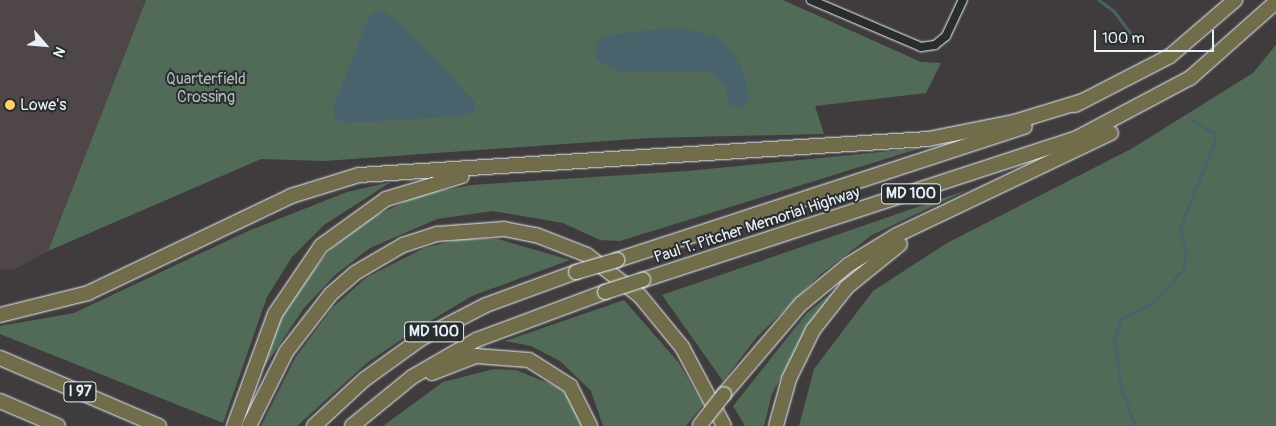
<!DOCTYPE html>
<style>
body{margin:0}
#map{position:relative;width:1276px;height:426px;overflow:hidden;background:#403c3d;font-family:Pangolin,sans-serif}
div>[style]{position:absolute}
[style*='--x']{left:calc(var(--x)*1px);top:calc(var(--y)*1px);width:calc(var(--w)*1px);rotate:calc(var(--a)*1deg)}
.built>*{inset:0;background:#4f4647}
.green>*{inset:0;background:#526b58}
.water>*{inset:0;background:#49636d}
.stream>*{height:2.5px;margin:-1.25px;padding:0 1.25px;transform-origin:1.25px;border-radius:1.25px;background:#49636d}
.roads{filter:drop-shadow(0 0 1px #e8f1f8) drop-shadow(0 0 1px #e8f1f8)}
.street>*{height:8px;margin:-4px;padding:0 4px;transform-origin:4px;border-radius:4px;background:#2a2d2e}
.highway>*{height:14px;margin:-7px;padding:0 7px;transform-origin:7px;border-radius:7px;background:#716d4b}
.bridges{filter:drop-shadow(0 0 1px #e8f1f8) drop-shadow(0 0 1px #e8f1f8)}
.highway-bridge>*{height:14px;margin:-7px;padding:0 7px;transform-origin:7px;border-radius:7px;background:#716d4b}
.dots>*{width:14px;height:14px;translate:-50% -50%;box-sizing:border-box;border:2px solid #2a2d2e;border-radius:50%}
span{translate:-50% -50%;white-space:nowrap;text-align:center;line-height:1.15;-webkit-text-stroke:4px #2a2d2e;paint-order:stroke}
.shield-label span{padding:1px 4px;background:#2a2d2e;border:1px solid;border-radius:4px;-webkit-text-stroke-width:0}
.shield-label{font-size:15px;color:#e8f1f8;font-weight:700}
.park-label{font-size:16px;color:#acbbb8}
.poi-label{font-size:16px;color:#e8f1f8}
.left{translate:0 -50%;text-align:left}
.street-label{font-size:16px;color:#e8f1f8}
.north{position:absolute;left:20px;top:20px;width:50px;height:50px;-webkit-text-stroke:4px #2a2d2e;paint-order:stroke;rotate:117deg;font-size:14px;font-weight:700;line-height:20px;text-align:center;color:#e8f1f8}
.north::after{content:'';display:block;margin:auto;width:18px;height:22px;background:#e8f1f8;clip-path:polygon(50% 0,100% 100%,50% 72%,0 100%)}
.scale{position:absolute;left:1094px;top:30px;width:120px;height:22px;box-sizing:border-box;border:2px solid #e8f1f8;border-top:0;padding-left:6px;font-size:15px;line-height:18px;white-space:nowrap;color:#e8f1f8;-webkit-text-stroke:4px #2a2d2e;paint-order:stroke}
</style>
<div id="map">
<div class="built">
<div style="clip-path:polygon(0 0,146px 0,48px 251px,14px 270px,0 269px)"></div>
</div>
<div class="green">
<div style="clip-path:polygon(146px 0,783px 0,921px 62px,941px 63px,926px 93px,815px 106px,824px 134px,649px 138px,324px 161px,261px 159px,48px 251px)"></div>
<div style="clip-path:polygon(1276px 45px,1276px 426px,799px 426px,814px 369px,873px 291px,947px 243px,1131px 149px,1253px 73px)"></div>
<div style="clip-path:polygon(921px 148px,620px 241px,600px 240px,563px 223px,493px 211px,437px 219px,370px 248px,335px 275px,304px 308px,257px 378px,275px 329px,298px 289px,331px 249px,369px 219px,419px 195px,471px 185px,687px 171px)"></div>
<div style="clip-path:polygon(391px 182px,324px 225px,292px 257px,267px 297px,223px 423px,0 334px,0 326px,74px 313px,248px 231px,347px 192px)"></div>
<div style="clip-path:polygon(967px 190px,872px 235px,821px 274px,757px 337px,723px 381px,662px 295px)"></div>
<div style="clip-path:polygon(461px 239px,498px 239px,570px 260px,472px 296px,420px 327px,368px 362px,297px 426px,261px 426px,295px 358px,332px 308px,367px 277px,424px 248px)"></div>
<div style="clip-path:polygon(836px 289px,812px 320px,772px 394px,764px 426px,745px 426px,733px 406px,806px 314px)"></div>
<div style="clip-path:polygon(624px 300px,679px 363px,703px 405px,686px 426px,603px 426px,591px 391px,560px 361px,531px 346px,505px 341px)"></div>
<div style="clip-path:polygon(494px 369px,516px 370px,558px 387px,570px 398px,583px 426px,383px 426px,443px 382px)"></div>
</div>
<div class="water">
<div style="clip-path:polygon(379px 9px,399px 21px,475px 102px,475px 111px,463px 116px,347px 123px,335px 119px,332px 111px,369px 16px)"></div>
<div style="clip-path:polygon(674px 27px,716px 36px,732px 50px,743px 70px,750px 96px,743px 109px,730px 106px,725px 85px,711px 71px,620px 72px,597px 60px,596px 43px,603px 36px)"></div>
</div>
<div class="stream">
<div style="--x:1099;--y:0;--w:19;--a:36"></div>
<div style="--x:1114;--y:11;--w:40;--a:53"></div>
<div style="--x:1135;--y:426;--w:40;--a:-110.2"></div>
<div style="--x:1121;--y:388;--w:49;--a:-98.3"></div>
<div style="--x:1114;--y:340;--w:22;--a:-72"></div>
<div style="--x:1121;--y:319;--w:34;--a:-26"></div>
<div style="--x:1152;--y:304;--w:47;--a:-48.5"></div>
<div style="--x:1183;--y:269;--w:18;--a:-81"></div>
<div style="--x:1186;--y:251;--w:25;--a:-104"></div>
<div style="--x:1180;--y:227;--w:90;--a:-67.7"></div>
<div style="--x:1214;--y:144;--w:10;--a:-90"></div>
<div style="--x:1214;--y:134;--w:29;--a:-149"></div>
</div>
<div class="roads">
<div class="street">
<div style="--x:811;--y:0;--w:120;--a:23.1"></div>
<div style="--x:921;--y:47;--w:14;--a:-8"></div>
<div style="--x:935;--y:45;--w:14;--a:-39"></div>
<div style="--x:946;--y:36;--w:40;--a:-65"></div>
</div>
<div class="highway">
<div style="--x:1075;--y:105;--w:107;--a:-27.3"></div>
<div style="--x:1170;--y:56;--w:86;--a:-40.7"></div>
<div style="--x:617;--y:260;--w:429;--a:-18.1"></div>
<div style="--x:643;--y:280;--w:457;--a:-18.1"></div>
<div style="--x:1077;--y:138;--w:128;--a:-28"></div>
<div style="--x:1190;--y:78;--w:115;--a:-41.5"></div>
<div style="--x:0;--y:315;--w:91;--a:-14"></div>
<div style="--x:88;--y:293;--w:225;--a:-25.5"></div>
<div style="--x:291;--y:196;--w:71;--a:-17.2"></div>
<div style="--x:359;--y:175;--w:570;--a:-3.62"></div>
<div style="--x:928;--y:139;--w:88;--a:-11.2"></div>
<div style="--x:1014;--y:122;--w:72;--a:-16.9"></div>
<div style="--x:0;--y:358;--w:173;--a:23.2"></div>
<div style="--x:432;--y:373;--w:47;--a:-21.1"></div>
<div style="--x:476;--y:356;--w:53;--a:4.3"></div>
<div style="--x:529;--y:360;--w:49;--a:32.4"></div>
<div style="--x:570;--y:386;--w:45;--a:63.4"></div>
<div style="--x:724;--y:394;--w:118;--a:-49.5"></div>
<div style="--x:801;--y:304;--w:61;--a:-39.7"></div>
<div style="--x:848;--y:265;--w:57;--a:-31.5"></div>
<div style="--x:897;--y:235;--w:237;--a:-25.5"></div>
<div style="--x:0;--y:401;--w:63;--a:23.3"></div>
<div style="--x:234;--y:426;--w:119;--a:-69.9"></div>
<div style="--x:275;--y:314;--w:82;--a:-55.9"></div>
<div style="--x:321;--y:246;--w:80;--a:-35.9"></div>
<div style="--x:386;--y:199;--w:79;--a:-16.8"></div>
<div style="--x:249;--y:426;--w:83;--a:-63.4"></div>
<div style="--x:286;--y:352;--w:73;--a:-52.2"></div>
<div style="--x:331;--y:294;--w:32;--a:-41"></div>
<div style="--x:355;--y:273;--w:56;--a:-30.3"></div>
<div style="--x:403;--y:245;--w:36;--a:-18"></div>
<div style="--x:437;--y:234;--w:67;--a:-4.3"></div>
<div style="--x:504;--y:229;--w:33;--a:11"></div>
<div style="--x:536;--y:235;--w:55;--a:21.4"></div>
<div style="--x:587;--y:255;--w:67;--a:37.7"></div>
<div style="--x:640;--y:296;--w:66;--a:50.5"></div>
<div style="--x:682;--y:347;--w:89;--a:62"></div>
<div style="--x:314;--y:426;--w:69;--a:-42.7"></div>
<div style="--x:365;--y:379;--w:70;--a:-35.7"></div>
<div style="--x:422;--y:338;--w:72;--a:-27.3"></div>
<div style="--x:486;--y:305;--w:96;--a:-20.1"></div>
<div style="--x:352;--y:426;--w:77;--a:-39.2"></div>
<div style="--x:412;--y:377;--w:74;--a:-30"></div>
<div style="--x:476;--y:340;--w:138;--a:-20.4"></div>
<div style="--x:776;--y:426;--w:49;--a:-74.5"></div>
<div style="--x:789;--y:379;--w:55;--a:-63.9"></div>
<div style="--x:813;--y:330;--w:55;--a:-51.7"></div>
<div style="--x:847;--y:287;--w:68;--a:-39.1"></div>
</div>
</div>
<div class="bridges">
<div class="highway-bridge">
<div style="--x:576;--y:272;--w:43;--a:-16.3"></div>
<div style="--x:605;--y:292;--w:40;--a:-18"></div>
<div style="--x:700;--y:425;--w:39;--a:-52"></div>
</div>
</div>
<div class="dots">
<div style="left:10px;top:105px;background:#ffd166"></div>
</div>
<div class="shield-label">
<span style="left:911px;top:194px">MD 100</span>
<span style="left:434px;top:332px">MD 100</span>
<span style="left:80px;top:392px">I 97</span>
</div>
<div class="park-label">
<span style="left:206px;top:88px">Quarterfield<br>Crossing</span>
</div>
<div class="poi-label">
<span class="left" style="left:20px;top:105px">Lowe's</span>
</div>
<div class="street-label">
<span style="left:757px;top:225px;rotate:-18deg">Paul T. Pitcher Memorial Highway</span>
</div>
<div class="north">N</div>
<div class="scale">100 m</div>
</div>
